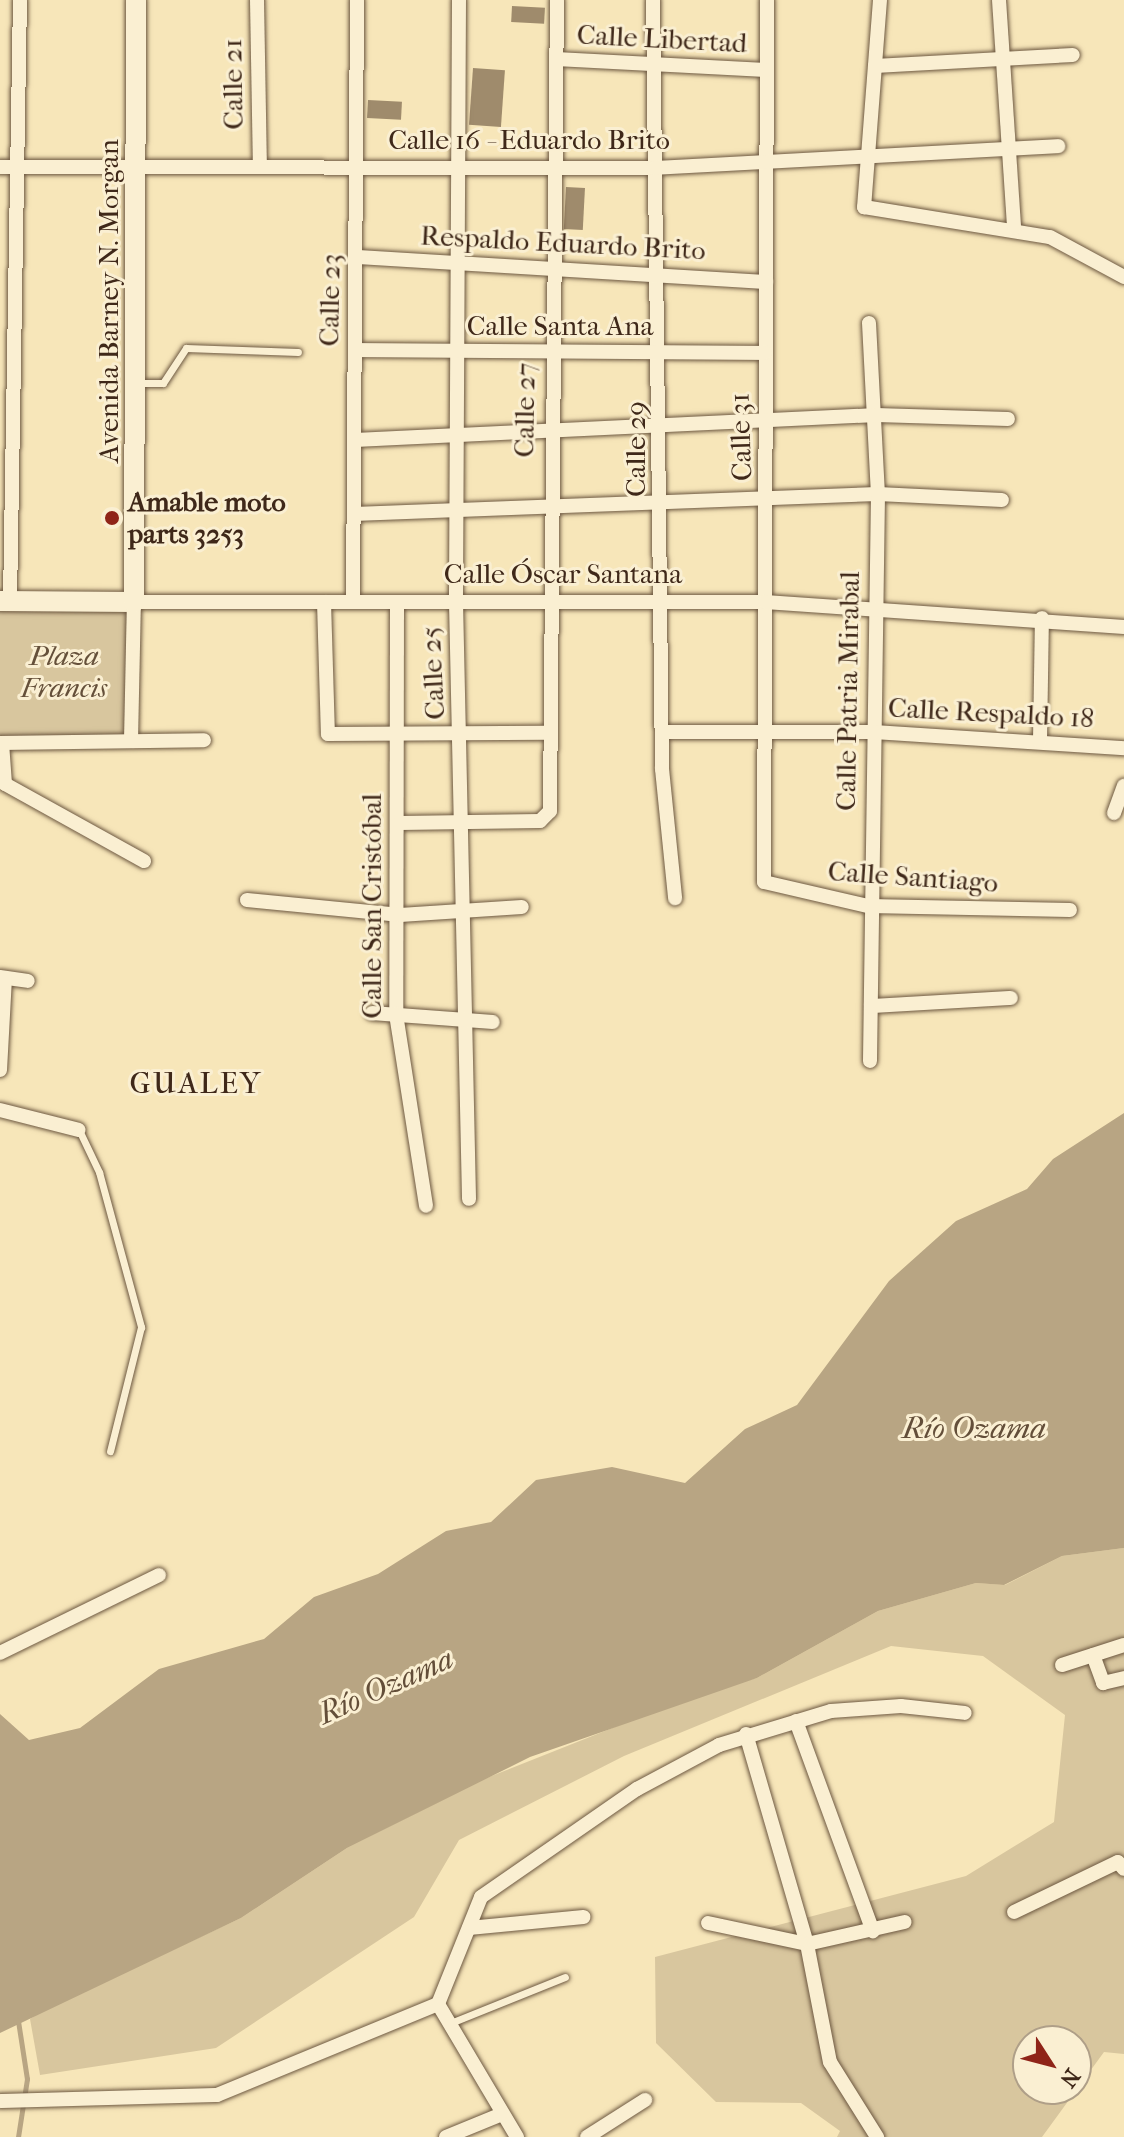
<!DOCTYPE html>
<meta charset="utf-8">
<style>
body{margin:0}
#map{position:relative;width:1124px;height:2137px;overflow:hidden;background:#f7e6b9;font-family:"IM FELL French Canon",serif}
div>[style]{position:absolute}
[style*='--x']{left:calc(var(--x)*1px);top:calc(var(--y)*1px);width:calc(var(--w)*1px);rotate:calc(var(--a)*1deg)}
.green>*{inset:0;background:#d8c69e;transform-origin:0 0}
.water>*{inset:0;background:#b8a583}
.stream>*{height:5px;margin:-2.5px;padding:0 2.5px;transform-origin:2.5px;border-radius:2.5px;background:#b8a583}
.building>*{inset:0;background:#9f8b6c;transform-origin:0 0}
.roads{filter:drop-shadow(0 0 2px #6d5841) drop-shadow(0 0 2px #6d5841)}
.lane>*{height:7px;margin:-3.5px;padding:0 3.5px;transform-origin:3.5px;border-radius:3.5px;background:#faefd2}
.street>*{height:14px;margin:-7px;padding:0 7px;transform-origin:7px;border-radius:7px;background:#faefd2}
.secondary>*{height:20px;margin:-10px;padding:0 10px;transform-origin:10px;border-radius:10px;background:#faefd2}
.dots>*{width:22px;height:22px;translate:-50% -50%;box-sizing:border-box;border:4px solid #faefd2;border-radius:50%}
span{translate:-50% -50%;white-space:nowrap;text-align:center;line-height:1.15;-webkit-text-stroke:6px #faefd2;paint-order:stroke}
.street-label{font-size:28px;color:#3f2819}
.poi-label{font-size:28px;color:#3f2819;font-weight:700}
.left{translate:0 -50%;text-align:left}
.park-label{font-size:28px;color:#65503a;font-style:italic}
.neighbourhood-label{font-size:30px;color:#3f2819;letter-spacing:2px}
.water-label{font-size:30px;color:#634e39;font-style:italic}
.north{position:absolute;left:1012px;top:2025px;width:80px;height:80px;box-sizing:border-box;background:#faefd2;border:2px solid #af9f88;border-radius:50%;rotate:126deg;font-size:22px;font-weight:700;line-height:32px;text-align:center;color:#3f2819}
.north::after{content:'';display:block;margin:auto;width:28px;height:36px;background:#8f2418;clip-path:polygon(50% 0,100% 100%,50% 72%,0 100%)}
</style>
<div id="map">
<div class="green">
<div style="left:0;top:607px;width:129px;height:131px"></div>
<div style="clip-path:polygon(evenodd,1124px 1548px,1124px 2054px,1104px 2052px,1042px 2137px,837px 2137px,840px 2131px,801px 2103px,716px 2102px,656px 2043px,655px 1957px,966px 1876px,1054px 1822px,1065px 1715px,983px 1656px,891px 1646px,624px 1756px,459px 1840px,414px 1917px,216px 2048px,40px 2075px,30px 2019px,44px 2010px,241px 1918px,347px 1848px,484px 1779px,703px 1692px,757px 1678px,878px 1611px,976px 1583px,1005px 1585px,1062px 1556px,1124px 1548px,1028px 2041px,1076px 2041px,1076px 2089px,1028px 2089px,1028px 2041px)"></div>
</div>
<div class="water">
<div style="clip-path:polygon(1124px 1113px,1124px 1548px,1062px 1556px,1004px 1585px,976px 1583px,878px 1611px,757px 1678px,530px 1757px,347px 1848px,241px 1918px,0 2033px,0 1714px,29px 1740px,80px 1728px,159px 1669px,264px 1639px,314px 1597px,378px 1574px,446px 1531px,491px 1522px,536px 1480px,612px 1467px,685px 1483px,745px 1429px,797px 1405px,889px 1281px,956px 1221px,1027px 1189px,1053px 1159px)"></div>
</div>
<div class="stream">
<div style="--x:18;--y:2137;--w:59;--a:-81.2"></div>
<div style="--x:27;--y:2079;--w:59;--a:-98.8"></div>
</div>
<div class="building">
<div style="left:512px;top:6px;width:33px;height:16px;rotate:3deg"></div>
<div style="left:473px;top:68px;width:32px;height:57px;rotate:4deg"></div>
<div style="left:368px;top:100px;width:34px;height:18px;rotate:3deg"></div>
<div style="left:566px;top:187px;width:19px;height:42px;rotate:3deg"></div>
</div>
<div class="roads">
<div class="lane">
<div style="--x:138;--y:383;--w:25;--a:0"></div>
<div style="--x:163;--y:383;--w:42;--a:-56.7"></div>
<div style="--x:186;--y:348;--w:112;--a:2"></div>
<div style="--x:79;--y:1130;--w:47;--a:64.5"></div>
<div style="--x:99;--y:1172;--w:161;--a:74.8"></div>
<div style="--x:141;--y:1327;--w:128;--a:104"></div>
<div style="--x:448;--y:2024;--w:126;--a:-21.9"></div>
</div>
<div class="street">
<div style="--x:257;--y:0;--w:166;--a:89"></div>
<div style="--x:459;--y:0;--w:602;--a:90.29"></div>
<div style="--x:456;--y:602;--w:597;--a:88.75"></div>
<div style="--x:653;--y:0;--w:769;--a:89.33"></div>
<div style="--x:662;--y:769;--w:130;--a:84.2"></div>
<div style="--x:767;--y:0;--w:882;--a:90.19"></div>
<div style="--x:764;--y:882;--w:107;--a:13"></div>
<div style="--x:868;--y:906;--w:202;--a:1.1"></div>
<div style="--x:880;--y:0;--w:208;--a:94.4"></div>
<div style="--x:864;--y:207;--w:188;--a:9.2"></div>
<div style="--x:1050;--y:237;--w:84;--a:28.4"></div>
<div style="--x:999;--y:0;--w:228;--a:86.2"></div>
<div style="--x:556;--y:59;--w:210;--a:3"></div>
<div style="--x:875;--y:66;--w:198;--a:-3.2"></div>
<div style="--x:0;--y:167;--w:654;--a:0.09"></div>
<div style="--x:654;--y:168;--w:405;--a:-3.1"></div>
<div style="--x:357;--y:257;--w:410;--a:3.5"></div>
<div style="--x:869;--y:323;--w:171;--a:87"></div>
<div style="--x:878;--y:494;--w:567;--a:90.81"></div>
<div style="--x:356;--y:350;--w:409;--a:0.4"></div>
<div style="--x:355;--y:440;--w:522;--a:-2.75"></div>
<div style="--x:876;--y:415;--w:132;--a:1.7"></div>
<div style="--x:354;--y:514;--w:524;--a:-2.19"></div>
<div style="--x:878;--y:494;--w:124;--a:2.8"></div>
<div style="--x:10;--y:601;--w:601;--a:-89.05"></div>
<div style="--x:353;--y:601;--w:601;--a:-89.62"></div>
<div style="--x:324;--y:602;--w:132;--a:88.3"></div>
<div style="--x:328;--y:734;--w:220;--a:-0.3"></div>
<div style="--x:397;--y:602;--w:412;--a:90.1"></div>
<div style="--x:396;--y:1014;--w:194;--a:81.1"></div>
<div style="--x:662;--y:732;--w:212;--a:0"></div>
<div style="--x:874;--y:732;--w:251;--a:3.7"></div>
<div style="--x:131;--y:741;--w:139;--a:-88.8"></div>
<div style="--x:134;--y:602;--w:631;--a:0"></div>
<div style="--x:765;--y:602;--w:360;--a:4"></div>
<div style="--x:1040;--y:741;--w:123;--a:-89.1"></div>
<div style="--x:0;--y:743;--w:204;--a:-0.8"></div>
<div style="--x:2;--y:743;--w:41;--a:85.8"></div>
<div style="--x:5;--y:784;--w:159;--a:29"></div>
<div style="--x:1114;--y:813;--w:29;--a:-70"></div>
<div style="--x:400;--y:823;--w:140;--a:-0.8"></div>
<div style="--x:540;--y:821;--w:14;--a:-45"></div>
<div style="--x:550;--y:811;--w:811;--a:-89.51"></div>
<div style="--x:247;--y:900;--w:154;--a:5.6"></div>
<div style="--x:400;--y:915;--w:122;--a:-3.8"></div>
<div style="--x:0;--y:977;--w:28;--a:8"></div>
<div style="--x:871;--y:1006;--w:140;--a:-3.3"></div>
<div style="--x:372;--y:1013;--w:121;--a:4.3"></div>
<div style="--x:0;--y:1070;--w:92;--a:-86.9"></div>
<div style="--x:0;--y:1110;--w:81;--a:14.2"></div>
<div style="--x:0;--y:1653;--w:177;--a:-26.1"></div>
<div style="--x:1093;--y:1655;--w:30;--a:70"></div>
<div style="--x:1103;--y:1683;--w:22;--a:-13"></div>
<div style="--x:1062;--y:1665;--w:65;--a:-17.9"></div>
<div style="--x:796;--y:1721;--w:224;--a:69.9"></div>
<div style="--x:746;--y:1734;--w:219;--a:73.8"></div>
<div style="--x:807;--y:1944;--w:100;--a:-12.7"></div>
<div style="--x:1014;--y:1912;--w:115;--a:-25.7"></div>
<div style="--x:1118;--y:1862;--w:9;--a:49"></div>
<div style="--x:708;--y:1923;--w:101;--a:12"></div>
<div style="--x:807;--y:1944;--w:120;--a:79"></div>
<div style="--x:830;--y:2062;--w:89;--a:57.9"></div>
<div style="--x:469;--y:1928;--w:115;--a:-5.5"></div>
<div style="--x:438;--y:2004;--w:115;--a:-68.1"></div>
<div style="--x:481;--y:1897;--w:190;--a:-34.7"></div>
<div style="--x:637;--y:1789;--w:93;--a:-28.2"></div>
<div style="--x:719;--y:1745;--w:117;--a:-16.9"></div>
<div style="--x:831;--y:1711;--w:70;--a:-4.1"></div>
<div style="--x:901;--y:1706;--w:64;--a:6.2"></div>
<div style="--x:0;--y:2101;--w:217;--a:-1.6"></div>
<div style="--x:217;--y:2095;--w:239;--a:-22.4"></div>
<div style="--x:438;--y:2004;--w:155;--a:59.3"></div>
<div style="--x:446;--y:2137;--w:58;--a:-22.2"></div>
<div style="--x:587;--y:2137;--w:69;--a:-32.5"></div>
</div>
<div class="secondary">
<div style="--x:0;--y:601;--w:134;--a:0.4"></div>
<div style="--x:134;--y:602;--w:602;--a:-89.81"></div>
</div>
</div>
<div class="dots">
<div style="left:112px;top:518px;background:#8f2418"></div>
</div>
<div class="street-label">
<span style="left:662px;top:39px;rotate:3deg">Calle Libertad</span>
<span style="left:233px;top:84px;rotate:-91deg">Calle 21</span>
<span style="left:529px;top:140px">Calle 16 - Eduardo Brito</span>
<span style="left:563px;top:243px;rotate:3deg">Respaldo Eduardo Brito</span>
<span style="left:330px;top:300px;rotate:-89deg">Calle 23</span>
<span style="left:109px;top:301px;rotate:-90deg">Avenida Barney N. Morgan</span>
<span style="left:560px;top:326px">Calle Santa Ana</span>
<span style="left:525px;top:410px;rotate:-89deg">Calle 27</span>
<span style="left:741px;top:437px;rotate:-92deg">Calle 31</span>
<span style="left:636px;top:449px;rotate:-90deg">Calle 29</span>
<span style="left:563px;top:574px">Calle Óscar Santana</span>
<span style="left:433px;top:673px;rotate:-93deg">Calle 25</span>
<span style="left:848px;top:691px;rotate:-89deg">Calle Patria Mirabal</span>
<span style="left:991px;top:713px;rotate:3deg">Calle Respaldo 18</span>
<span style="left:913px;top:877px;rotate:4deg">Calle Santiago</span>
<span style="left:372px;top:906px;rotate:-90deg">Calle San Cristóbal</span>
</div>
<div class="poi-label">
<span class="left" style="left:128px;top:518px">Amable moto<br>parts 3253</span>
</div>
<div class="park-label">
<span style="left:64px;top:672px">Plaza<br>Francis</span>
</div>
<div class="neighbourhood-label">
<span style="left:196px;top:1084px">GUALEY</span>
</div>
<div class="water-label">
<span style="left:974px;top:1429px">Río Ozama</span>
<span style="left:386px;top:1687px;rotate:-24deg">Río Ozama</span>
</div>
<div class="north">N</div>
</div>
